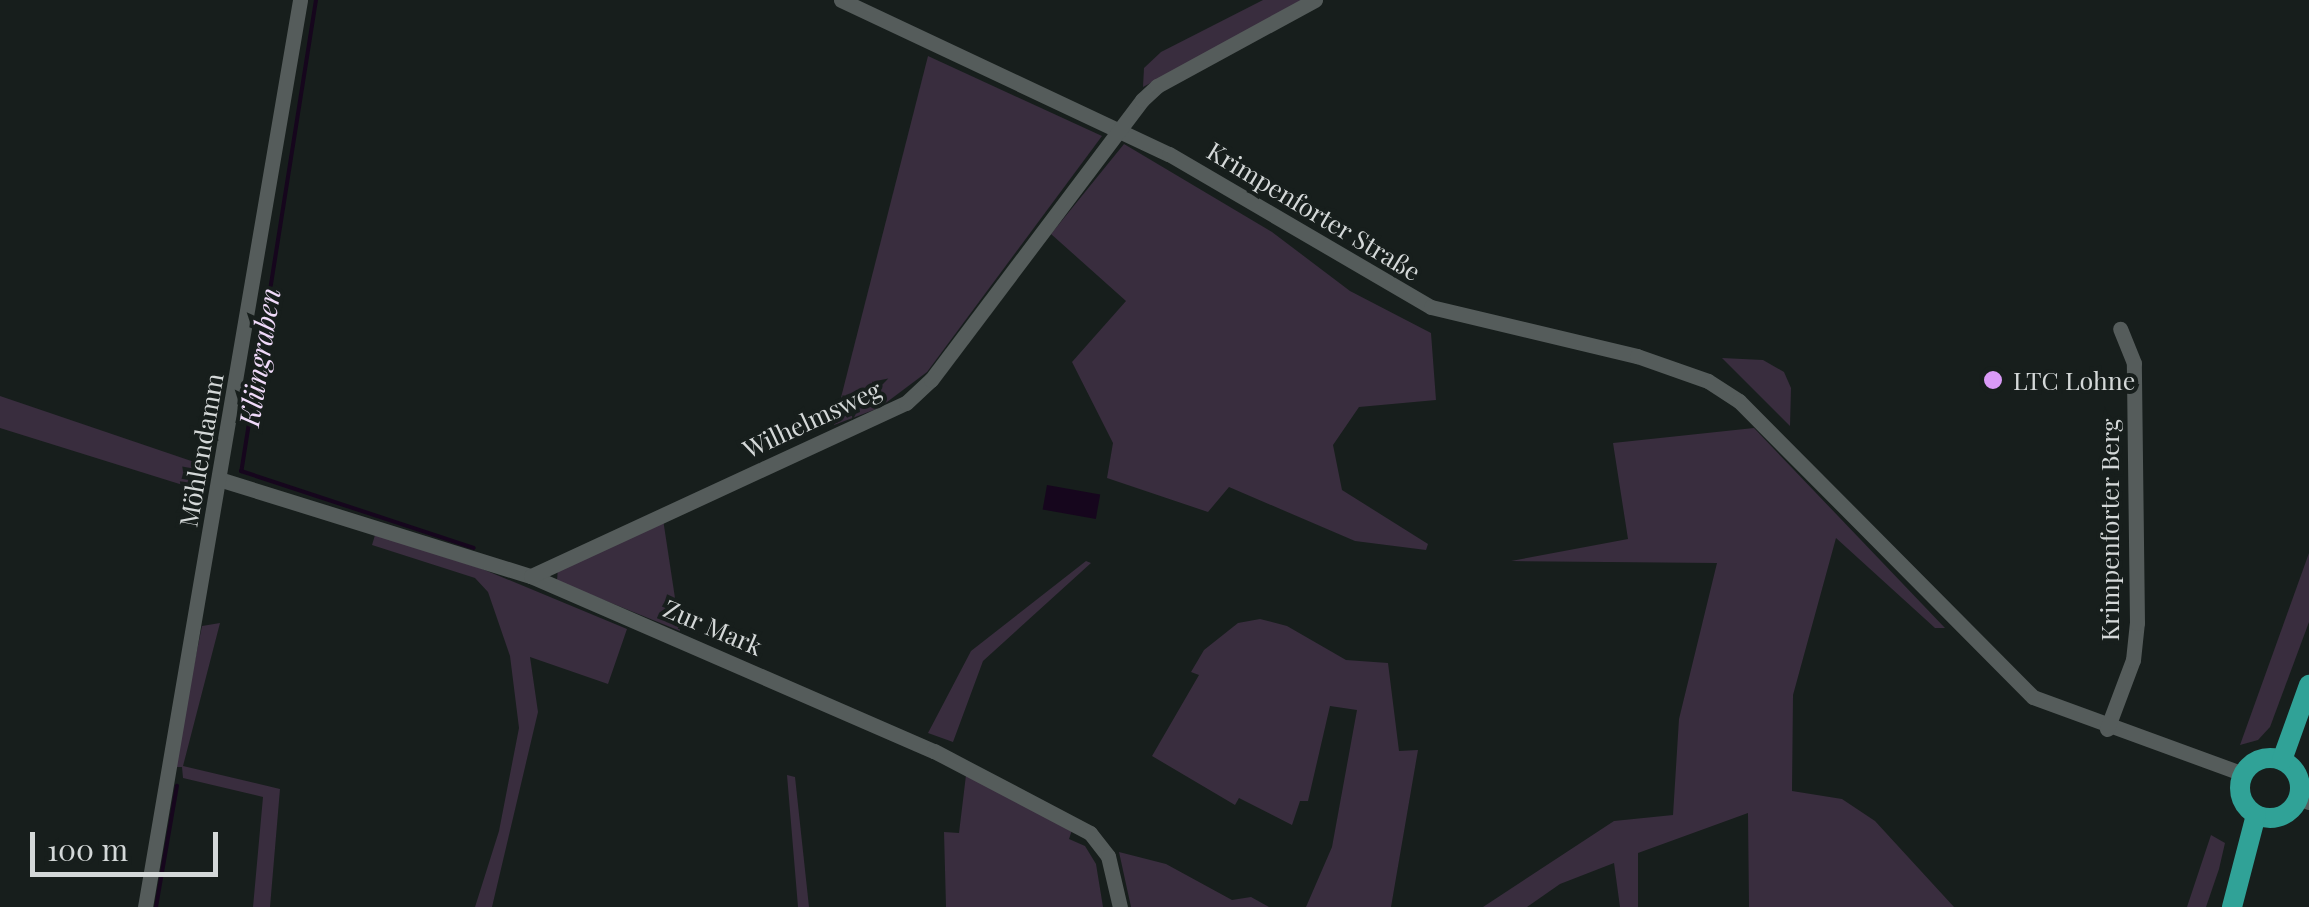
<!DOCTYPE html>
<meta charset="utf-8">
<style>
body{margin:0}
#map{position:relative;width:2309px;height:907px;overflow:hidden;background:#171e1c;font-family:"Playfair Display",serif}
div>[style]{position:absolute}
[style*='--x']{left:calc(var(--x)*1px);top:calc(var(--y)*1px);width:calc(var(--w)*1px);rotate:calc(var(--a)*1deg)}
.green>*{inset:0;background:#392d3e}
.water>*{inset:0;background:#16061d;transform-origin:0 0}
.stream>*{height:4px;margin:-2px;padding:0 2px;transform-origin:2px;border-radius:2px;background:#16061d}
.minor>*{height:15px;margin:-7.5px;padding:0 7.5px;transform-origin:7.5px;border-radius:7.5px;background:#555c5b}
.major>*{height:20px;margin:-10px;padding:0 10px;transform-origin:10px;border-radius:10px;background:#30a297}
.major>.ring{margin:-10px;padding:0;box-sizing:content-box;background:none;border:20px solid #30a297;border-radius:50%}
.dots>*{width:28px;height:28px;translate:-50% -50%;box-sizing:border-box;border:5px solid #171e1c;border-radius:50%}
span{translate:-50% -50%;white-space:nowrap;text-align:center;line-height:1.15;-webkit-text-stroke:8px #171e1c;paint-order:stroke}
.street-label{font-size:25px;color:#d4d8d8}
.poi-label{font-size:25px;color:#d4d8d8}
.left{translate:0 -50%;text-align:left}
.water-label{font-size:28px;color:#f0dafa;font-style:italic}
.scale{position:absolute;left:30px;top:832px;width:188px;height:45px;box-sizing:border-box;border:5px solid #d4d8d8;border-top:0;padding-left:12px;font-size:30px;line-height:35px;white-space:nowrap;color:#d4d8d8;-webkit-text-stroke:8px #171e1c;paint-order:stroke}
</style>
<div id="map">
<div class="green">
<div style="clip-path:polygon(1263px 0,1305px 0,1143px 87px,1144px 68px,1161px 52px)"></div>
<div style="clip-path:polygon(928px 56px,1102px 136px,927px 372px,879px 408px,834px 425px)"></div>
<div style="clip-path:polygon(1124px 144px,1272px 232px,1350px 291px,1431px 333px,1436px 400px,1359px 407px,1333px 445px,1342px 490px,1428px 544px,1426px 550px,1355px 541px,1229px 487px,1208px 512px,1107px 478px,1113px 443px,1072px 362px,1126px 301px,1051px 234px)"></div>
<div style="clip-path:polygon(1722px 358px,1763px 360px,1784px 372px,1791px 388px,1790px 426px)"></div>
<div style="clip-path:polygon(0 396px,209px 467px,202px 491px,0 428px)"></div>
<div style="clip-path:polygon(1754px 428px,1945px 628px,1935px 628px,1836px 538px,1793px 695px,1792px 791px,1842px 799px,1875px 821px,1954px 907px,1749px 907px,1748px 813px,1638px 853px,1638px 907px,1620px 907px,1614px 863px,1560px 884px,1527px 907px,1483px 907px,1614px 821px,1673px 815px,1679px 719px,1717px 563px,1511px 561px,1628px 539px,1613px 443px)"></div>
<div style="clip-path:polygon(663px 519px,680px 631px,557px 581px,558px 567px)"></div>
<div style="clip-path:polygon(375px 535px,480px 568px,627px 629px,608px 684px,530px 657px,538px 712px,492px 907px,475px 907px,499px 831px,519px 728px,510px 656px,488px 592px,475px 578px,372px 545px)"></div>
<div style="clip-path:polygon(2309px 553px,2309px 622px,2270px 727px,2258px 740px,2240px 745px)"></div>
<div style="clip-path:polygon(1086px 561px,1091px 563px,983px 661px,953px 742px,928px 733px,971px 651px)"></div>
<div style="clip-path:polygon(1260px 619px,1287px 626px,1346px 660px,1388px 663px,1399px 751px,1418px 750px,1391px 907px,1306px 907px,1332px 847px,1357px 710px,1330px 706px,1308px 801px,1300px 801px,1292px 825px,1239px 798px,1235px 805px,1152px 756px,1199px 675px,1191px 672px,1204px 650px,1238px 623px)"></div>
<div style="clip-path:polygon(220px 623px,183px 766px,280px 789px,270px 907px,253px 907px,263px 797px,183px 778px,182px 767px,173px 767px,202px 626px)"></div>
<div style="clip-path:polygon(787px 775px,795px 777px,809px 907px,798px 907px)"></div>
<div style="clip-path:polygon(966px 775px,1072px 830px,1069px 839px,1085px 846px,1096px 864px,1103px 907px,946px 907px,944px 832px,959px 833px)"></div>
<div style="clip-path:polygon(2211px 835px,2225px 843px,2219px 869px,2206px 907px,2187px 907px)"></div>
<div style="clip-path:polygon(1119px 852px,1166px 864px,1232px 900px,1251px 897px,1269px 907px,1131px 907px)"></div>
</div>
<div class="water">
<div style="left:1047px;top:485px;width:54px;height:25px;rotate:10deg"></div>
</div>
<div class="stream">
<div style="--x:316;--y:0;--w:477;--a:99"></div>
<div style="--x:241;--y:471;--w:245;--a:18.3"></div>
<div style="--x:156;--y:907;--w:123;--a:-80.2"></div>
</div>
<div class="minor">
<div style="--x:841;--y:0;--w:362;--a:25.2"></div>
<div style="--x:1169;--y:154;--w:303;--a:30.3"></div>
<div style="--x:1431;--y:307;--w:212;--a:13.4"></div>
<div style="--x:1637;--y:356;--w:75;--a:19.4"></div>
<div style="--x:1708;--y:381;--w:37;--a:33"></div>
<div style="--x:1739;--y:401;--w:417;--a:45.2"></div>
<div style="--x:2033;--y:697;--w:224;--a:20.1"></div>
<div style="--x:222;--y:480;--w:324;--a:17.3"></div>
<div style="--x:531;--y:576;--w:439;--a:23.5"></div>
<div style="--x:934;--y:751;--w:176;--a:27.7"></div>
<div style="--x:1090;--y:833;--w:29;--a:52"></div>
<div style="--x:1108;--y:856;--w:52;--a:76.8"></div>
<div style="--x:531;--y:576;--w:413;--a:-24.8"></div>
<div style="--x:906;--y:403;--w:34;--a:-43"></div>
<div style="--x:931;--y:380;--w:351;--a:-53"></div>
<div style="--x:1142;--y:100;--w:21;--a:-43"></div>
<div style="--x:1157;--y:86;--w:180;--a:-28.6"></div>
<div style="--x:2107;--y:729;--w:74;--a:-69.4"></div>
<div style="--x:2133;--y:660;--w:37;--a:-84"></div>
<div style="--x:2137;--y:623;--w:260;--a:-90.7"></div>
<div style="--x:2134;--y:363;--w:37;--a:-112"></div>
<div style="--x:2298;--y:798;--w:12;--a:20"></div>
<div style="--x:145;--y:907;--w:920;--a:-80.3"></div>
</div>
<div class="major">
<div class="ring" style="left:2240px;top:758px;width:40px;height:40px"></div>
<div style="--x:2282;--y:760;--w:80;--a:-70.2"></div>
<div style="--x:2232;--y:907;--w:95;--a:-75.4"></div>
</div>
<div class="dots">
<div style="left:1993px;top:380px;background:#da9af7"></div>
</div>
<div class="street-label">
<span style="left:1314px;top:211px;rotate:31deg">Krimpenforter Straße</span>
<span style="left:812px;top:419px;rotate:-25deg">Wilhelmsweg</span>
<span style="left:201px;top:450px;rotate:-80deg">Möhlendamm</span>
<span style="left:2109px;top:530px;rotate:-90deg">Krimpenforter Berg</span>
<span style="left:713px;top:627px;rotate:23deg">Zur Mark</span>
</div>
<div class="poi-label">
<span class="left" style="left:2013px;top:380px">LTC Lohne</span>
</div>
<div class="water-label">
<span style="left:259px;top:357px;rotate:-81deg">Klüngraben</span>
</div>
<div class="scale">100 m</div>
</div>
